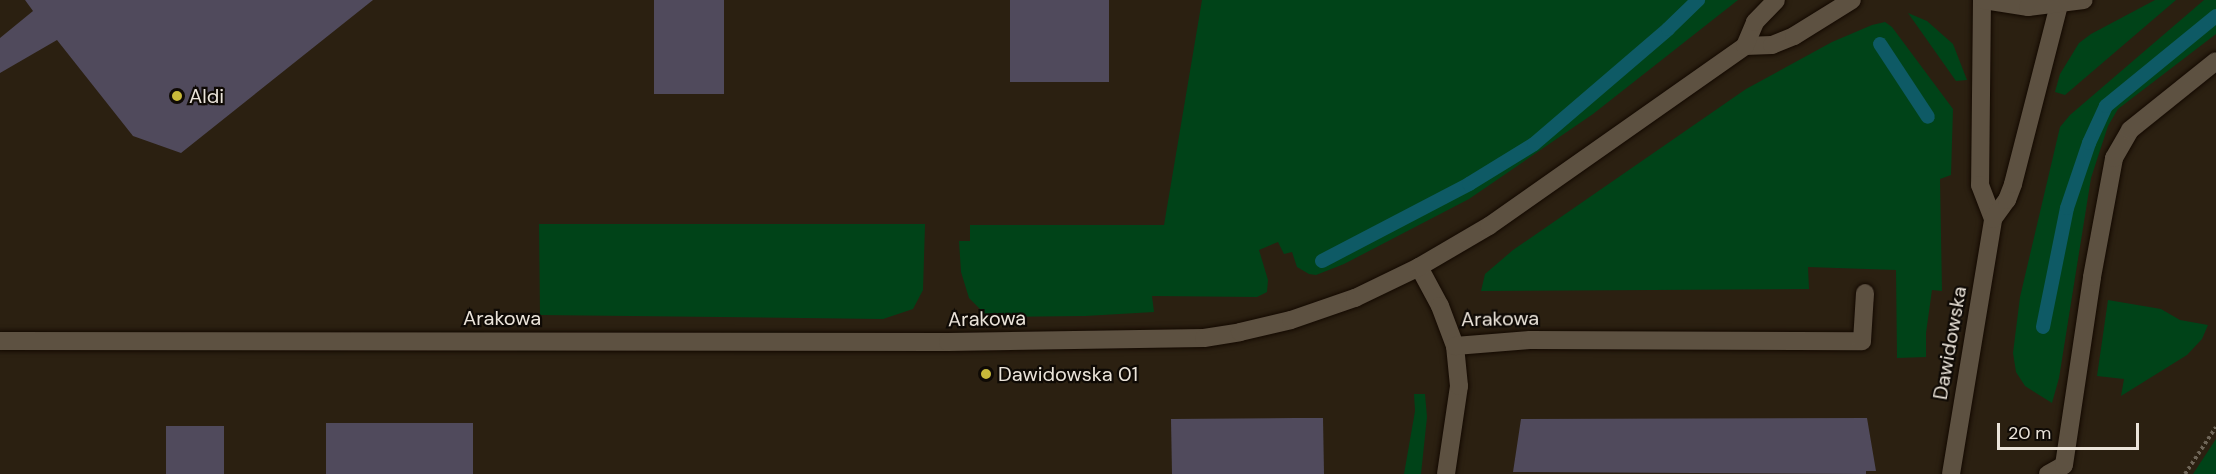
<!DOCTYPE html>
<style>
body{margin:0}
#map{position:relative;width:2216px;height:474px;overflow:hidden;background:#2b2011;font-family:"DM Sans",sans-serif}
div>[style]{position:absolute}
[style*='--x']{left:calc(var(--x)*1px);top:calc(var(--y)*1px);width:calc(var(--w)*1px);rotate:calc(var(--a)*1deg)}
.green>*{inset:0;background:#004318}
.stream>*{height:14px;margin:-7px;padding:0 7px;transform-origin:7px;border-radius:7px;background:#0e5a65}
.building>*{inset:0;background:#504a5c;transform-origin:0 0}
.path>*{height:4px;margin-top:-2px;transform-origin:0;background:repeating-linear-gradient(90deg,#6e6557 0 3px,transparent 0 6px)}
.roads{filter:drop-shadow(0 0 2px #130900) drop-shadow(0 0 2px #130900)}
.lane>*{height:18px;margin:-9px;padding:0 9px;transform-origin:9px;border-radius:9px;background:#5d5141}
.street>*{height:18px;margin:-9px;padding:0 9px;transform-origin:9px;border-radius:9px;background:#5d5141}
.secondary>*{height:18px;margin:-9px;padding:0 9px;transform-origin:9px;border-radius:9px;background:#5d5141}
.dots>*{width:16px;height:16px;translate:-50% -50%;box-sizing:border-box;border:3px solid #0f0a05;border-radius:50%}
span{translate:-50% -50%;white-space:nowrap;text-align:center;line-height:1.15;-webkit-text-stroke:4.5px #0f0a05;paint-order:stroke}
.poi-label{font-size:20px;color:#ebe4da}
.left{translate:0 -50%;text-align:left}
.street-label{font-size:20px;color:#ebe4da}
.scale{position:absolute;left:1997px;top:423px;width:142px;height:27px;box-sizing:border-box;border:3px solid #ebe4da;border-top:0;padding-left:8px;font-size:18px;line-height:21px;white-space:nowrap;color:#ebe4da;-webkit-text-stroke:4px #0f0a05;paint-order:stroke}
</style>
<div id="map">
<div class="green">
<div style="clip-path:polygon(1202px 0,1738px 0,1593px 114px,1469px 199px,1344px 264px,1316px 275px,1309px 274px,1297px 267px,1292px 252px,1284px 254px,1278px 242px,1259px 250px,1268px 280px,1267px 292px,1257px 297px,1152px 296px,1154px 312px,1085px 316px,1006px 317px,985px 314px,969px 298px,961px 272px,959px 241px,970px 241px,970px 225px,1164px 225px)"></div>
<div style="clip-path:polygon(2155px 0,2176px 0,2065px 95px,2055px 92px,2060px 74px,2079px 43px,2091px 34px)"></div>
<div style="clip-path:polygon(2204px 0,2216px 0,2216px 34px,2118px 109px,2108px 126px,2091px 178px,2059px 378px,2052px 403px,2025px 386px,2016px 372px,2013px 353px,2020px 297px,2060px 127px,2070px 115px)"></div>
<div style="clip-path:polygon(1908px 13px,1927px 21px,1953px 44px,1967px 80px,1956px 81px)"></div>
<div style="clip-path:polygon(1885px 22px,1892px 27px,1953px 109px,1951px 175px,1940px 179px,1942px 291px,1932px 290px,1926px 333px,1926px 357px,1897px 358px,1896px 270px,1808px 267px,1809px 289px,1481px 291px,1485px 274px,1513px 250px,1746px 89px,1832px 42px,1872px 25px)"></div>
<div style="clip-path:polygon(539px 224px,925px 224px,923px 290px,913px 309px,883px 319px,540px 315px)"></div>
<div style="clip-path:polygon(2108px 300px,2161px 309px,2180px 320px,2208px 325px,2202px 339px,2187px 355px,2121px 396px,2124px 379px,2097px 376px)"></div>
<div style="clip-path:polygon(1414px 394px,1425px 394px,1427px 417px,1421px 474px,1404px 474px,1415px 411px)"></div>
<div style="clip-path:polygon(2216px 439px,2216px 474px,2193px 474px)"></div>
</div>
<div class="stream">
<div style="--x:1880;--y:44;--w:87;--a:56.7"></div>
<div style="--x:1322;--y:261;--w:166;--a:-27.6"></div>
<div style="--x:1469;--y:184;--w:76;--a:-31.6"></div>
<div style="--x:1534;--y:144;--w:177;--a:-40.6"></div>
<div style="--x:1668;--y:29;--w:42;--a:-44"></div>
<div style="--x:2043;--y:327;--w:121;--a:-78.6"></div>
<div style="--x:2067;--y:208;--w:69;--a:-71.3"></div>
<div style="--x:2089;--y:143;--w:41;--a:-65.3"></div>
<div style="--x:2106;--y:106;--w:142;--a:-39.3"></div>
</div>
<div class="building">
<div style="clip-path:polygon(25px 0,373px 0,181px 153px,133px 136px,57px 40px,0 73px,0 38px,33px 11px)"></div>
<div style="left:654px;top:0;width:70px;height:94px"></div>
<div style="left:1010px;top:0;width:99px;height:82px"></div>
<div style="clip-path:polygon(1295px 418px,1323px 418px,1324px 474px,1172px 474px,1171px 419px)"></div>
<div style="clip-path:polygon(1867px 418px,1876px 471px,1866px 471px,1866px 474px,1513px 472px,1521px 419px)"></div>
<div style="left:326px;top:423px;width:147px;height:51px"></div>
<div style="left:166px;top:426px;width:58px;height:48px"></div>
</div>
<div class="path">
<div style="--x:2185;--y:474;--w:56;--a:-56.6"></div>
</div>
<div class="roads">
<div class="lane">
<div style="--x:1446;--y:474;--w:89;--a:-81.6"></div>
<div style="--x:1459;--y:386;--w:40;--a:-95.7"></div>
<div style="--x:2048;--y:474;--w:18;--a:-29"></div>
<div style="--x:2064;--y:465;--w:190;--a:-81.5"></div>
<div style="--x:2092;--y:277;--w:121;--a:-79.5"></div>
<div style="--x:2114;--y:158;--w:32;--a:-60"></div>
<div style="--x:2130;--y:130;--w:110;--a:-38.7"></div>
</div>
<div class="street">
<div style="--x:1982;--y:0;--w:185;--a:90.6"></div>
<div style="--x:1980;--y:185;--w:36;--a:69"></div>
<div style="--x:1745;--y:46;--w:27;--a:-2"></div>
<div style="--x:1772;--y:45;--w:24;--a:-22"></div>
<div style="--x:1794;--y:36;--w:68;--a:-31.8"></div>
<div style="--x:1419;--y:267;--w:44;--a:61.7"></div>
<div style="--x:1440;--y:306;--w:43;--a:69.4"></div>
<div style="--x:1455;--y:346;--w:75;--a:-4.6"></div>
<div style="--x:1530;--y:340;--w:332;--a:0.2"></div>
<div style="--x:1862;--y:341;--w:48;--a:-86.4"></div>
<div style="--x:0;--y:341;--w:948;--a:0.06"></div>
<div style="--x:948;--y:342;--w:256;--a:-0.9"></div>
<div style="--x:1204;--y:338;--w:36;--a:-9"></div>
<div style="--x:1240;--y:332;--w:52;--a:-13.2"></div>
<div style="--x:1291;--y:320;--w:68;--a:-19"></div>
<div style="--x:1355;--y:298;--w:71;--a:-25.8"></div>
<div style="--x:1419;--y:267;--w:81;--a:-30.4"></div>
<div style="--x:1489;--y:226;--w:313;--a:-35.1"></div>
<div style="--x:1745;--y:46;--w:26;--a:-67"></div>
<div style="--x:1755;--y:22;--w:30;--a:-46"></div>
<div style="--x:1951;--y:474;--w:258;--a:-80.6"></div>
<div style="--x:1993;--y:219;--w:24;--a:-54"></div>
<div style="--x:2007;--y:200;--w:17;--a:-69"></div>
<div style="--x:2013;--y:184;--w:185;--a:-75.6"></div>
</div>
<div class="secondary">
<div style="--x:1984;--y:0;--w:45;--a:9"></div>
<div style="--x:2028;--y:7;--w:56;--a:-7.1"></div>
</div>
</div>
<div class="dots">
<div style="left:177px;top:96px;background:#c9ba3a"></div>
<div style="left:986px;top:374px;background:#c9ba3a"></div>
</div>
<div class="poi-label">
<span class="left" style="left:189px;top:96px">Aldi</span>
<span class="left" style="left:998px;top:374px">Dawidowska 01</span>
</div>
<div class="street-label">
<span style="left:502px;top:318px">Arakowa</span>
<span style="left:987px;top:319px;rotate:-1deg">Arakowa</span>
<span style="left:1500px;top:319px;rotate:-1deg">Arakowa</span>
<span style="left:1950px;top:343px;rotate:-80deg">Dawidowska</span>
</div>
<div class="scale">20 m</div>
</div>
